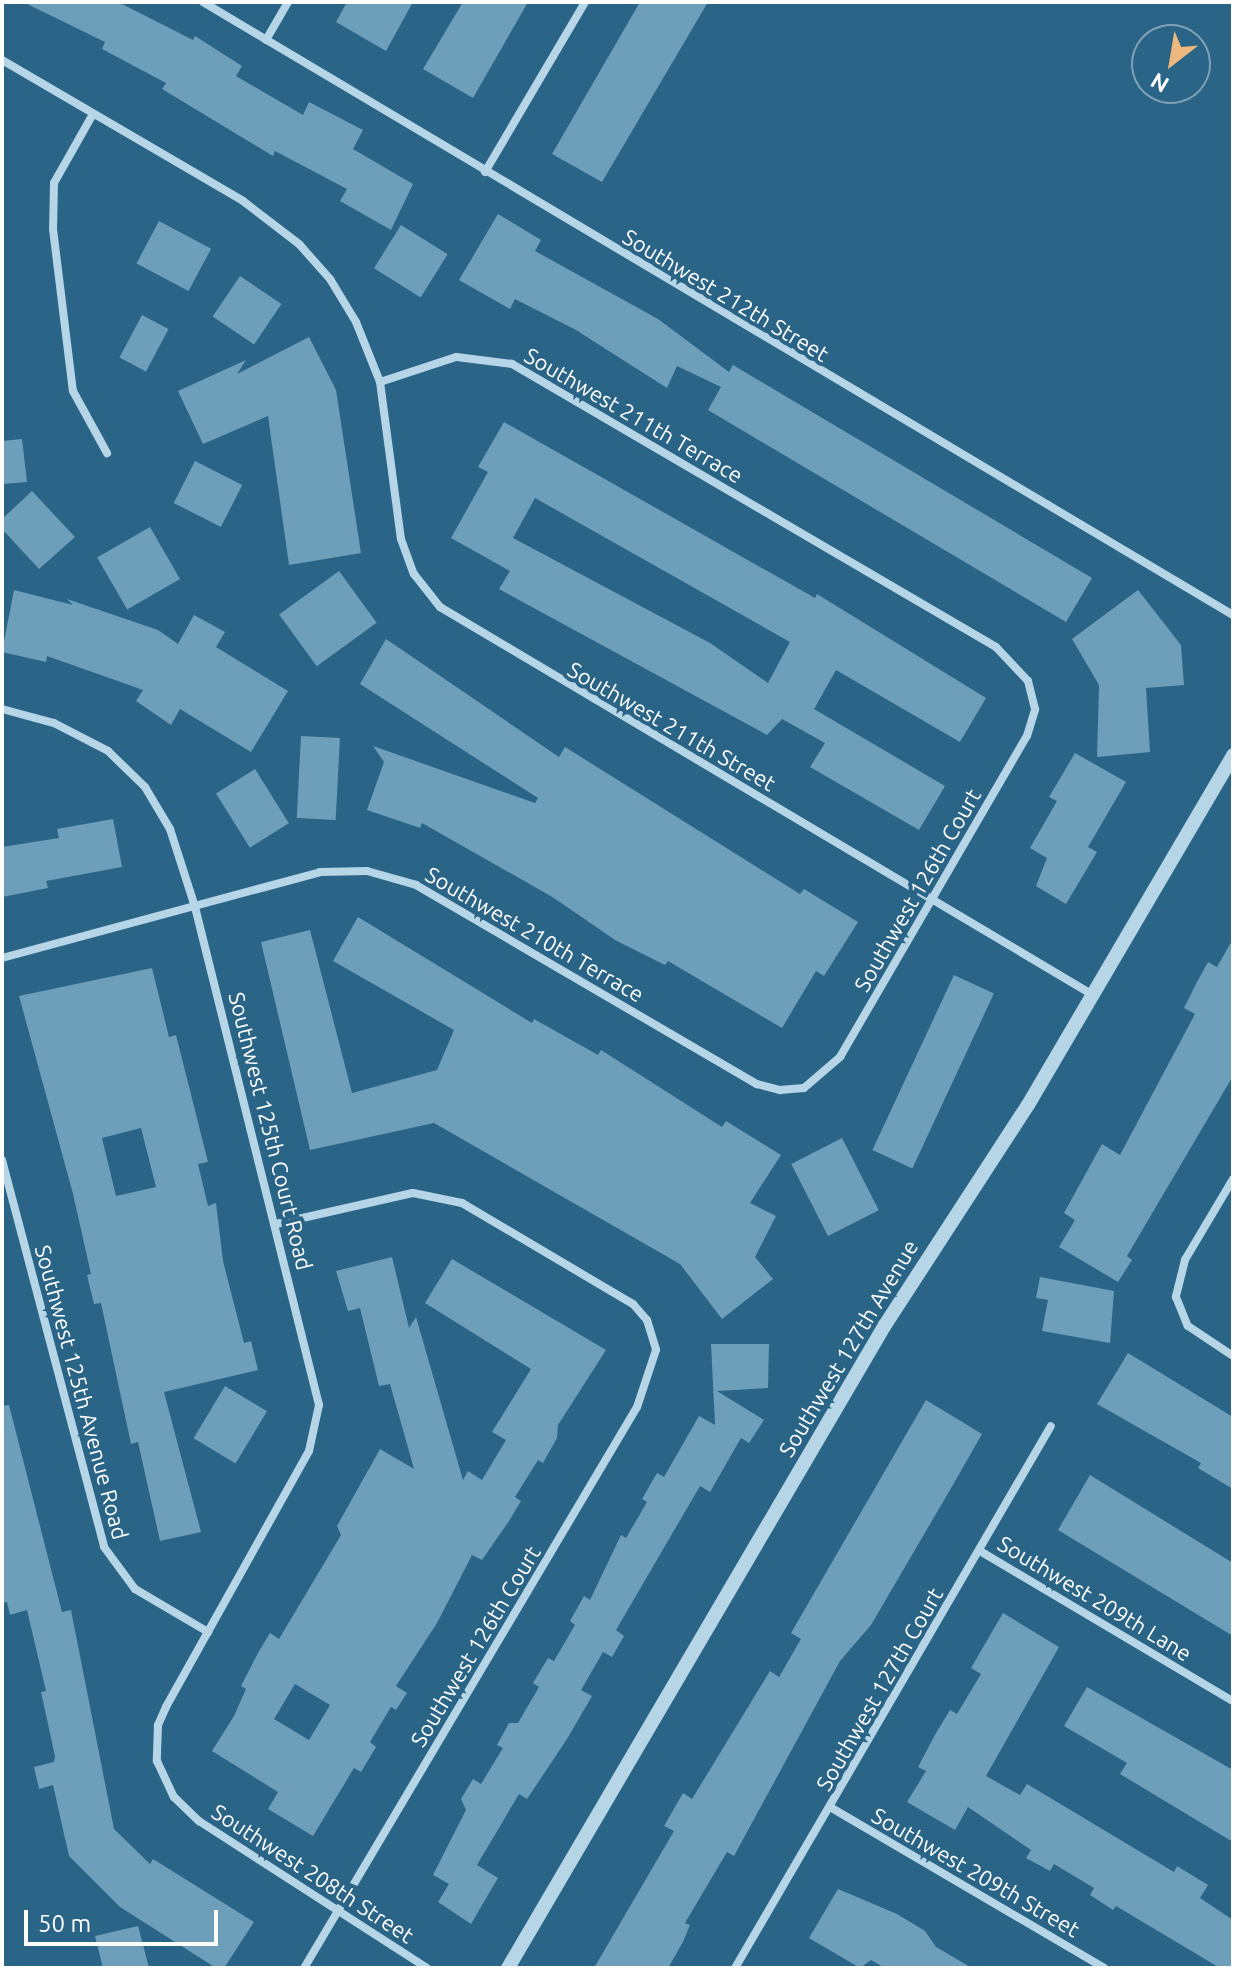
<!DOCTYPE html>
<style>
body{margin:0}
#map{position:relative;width:1235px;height:1970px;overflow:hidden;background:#2a6486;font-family:Ubuntu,sans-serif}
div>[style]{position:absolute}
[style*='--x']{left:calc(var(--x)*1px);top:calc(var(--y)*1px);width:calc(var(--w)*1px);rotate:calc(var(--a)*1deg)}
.building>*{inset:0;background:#6e9fba;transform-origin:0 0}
.minor>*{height:8px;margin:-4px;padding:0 4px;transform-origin:4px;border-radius:4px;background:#b6d6e7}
.tertiary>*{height:14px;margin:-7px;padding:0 7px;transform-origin:7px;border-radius:7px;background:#b6d6e7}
span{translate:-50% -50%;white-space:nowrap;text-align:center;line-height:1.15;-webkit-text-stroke:8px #2a6486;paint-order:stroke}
.street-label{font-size:22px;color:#fff}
.frame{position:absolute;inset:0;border:4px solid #fff;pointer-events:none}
.north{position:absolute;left:1131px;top:24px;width:80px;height:80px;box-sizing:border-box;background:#2a6486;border:2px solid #7fa2b6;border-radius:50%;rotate:211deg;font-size:22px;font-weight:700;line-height:32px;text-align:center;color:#fff}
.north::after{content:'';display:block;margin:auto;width:28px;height:36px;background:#edb77e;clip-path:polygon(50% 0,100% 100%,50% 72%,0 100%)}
.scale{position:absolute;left:24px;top:1910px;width:194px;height:36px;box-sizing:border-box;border:4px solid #fff;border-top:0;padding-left:10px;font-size:24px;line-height:28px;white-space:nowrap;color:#fff;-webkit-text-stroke:6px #2a6486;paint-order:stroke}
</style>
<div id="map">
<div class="building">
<div style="clip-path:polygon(23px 2px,118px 2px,193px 40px,195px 36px,242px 66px,236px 76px,303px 115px,309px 102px,363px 130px,353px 149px,413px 184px,391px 230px,340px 201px,347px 189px,275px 151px,273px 156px,162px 89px,166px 83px,102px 49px,105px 42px)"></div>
<div style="clip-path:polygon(347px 2px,413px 2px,386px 51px,336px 22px)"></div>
<div style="clip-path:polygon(463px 2px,528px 2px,473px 98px,423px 69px)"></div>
<div style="clip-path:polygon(640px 2px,708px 2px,602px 182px,552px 154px)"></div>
<div style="clip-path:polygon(498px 214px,541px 240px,535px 251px,658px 319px,729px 372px,733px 365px,1092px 578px,1066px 622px,708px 410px,721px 387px,677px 366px,667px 388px,576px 330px,515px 299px,510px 309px,459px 280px)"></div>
<div style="left:159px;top:221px;width:59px;height:48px;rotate:28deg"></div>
<div style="left:401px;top:225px;width:55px;height:51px;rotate:32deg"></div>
<div style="left:240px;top:276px;width:50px;height:49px;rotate:34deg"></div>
<div style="left:142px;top:315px;width:30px;height:48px;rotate:28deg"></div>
<div style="clip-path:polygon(309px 337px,336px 390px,361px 553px,289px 565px,268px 416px,203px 444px,178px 391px,246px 360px,237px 374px)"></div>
<div style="clip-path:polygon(evenodd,504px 422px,815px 598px,817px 594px,986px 698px,960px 742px,836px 670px,814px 709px,945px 786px,919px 830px,810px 767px,825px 743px,782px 719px,767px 735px,499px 589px,510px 571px,451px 538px,488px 472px,478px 467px,504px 422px,535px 498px,790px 642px,768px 683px,710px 643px,513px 538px,535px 498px)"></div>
<div style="clip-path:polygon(22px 439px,27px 482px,2px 484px,2px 441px)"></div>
<div style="left:195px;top:461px;width:53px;height:47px;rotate:27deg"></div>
<div style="clip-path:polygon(32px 491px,75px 537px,39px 569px,2px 529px,2px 519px)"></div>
<div style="left:150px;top:527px;width:60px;height:61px;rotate:60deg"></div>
<div style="left:339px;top:571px;width:64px;height:74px;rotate:54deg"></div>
<div style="clip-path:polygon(14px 590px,73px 605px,67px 599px,158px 630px,178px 644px,194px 615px,225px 632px,216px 647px,288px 691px,251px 752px,180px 709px,171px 725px,136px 701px,143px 690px,47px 656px,46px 662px,2px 652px)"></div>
<div style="clip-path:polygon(1138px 590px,1181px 645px,1184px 685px,1146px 688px,1150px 752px,1097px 757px,1099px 685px,1072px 639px)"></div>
<div style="clip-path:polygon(386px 639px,559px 757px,565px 747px,800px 894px,804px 889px,858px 922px,824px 976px,816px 971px,782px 1028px,668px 961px,665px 965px,615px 940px,554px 898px,422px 823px,420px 828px,367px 810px,384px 762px,373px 746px,535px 803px,538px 798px,360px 684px)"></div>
<div style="left:301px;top:736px;width:39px;height:82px;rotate:3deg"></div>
<div style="clip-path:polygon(1075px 753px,1126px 782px,1088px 847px,1097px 852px,1066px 904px,1036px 886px,1047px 858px,1030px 848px,1057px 801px,1049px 797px)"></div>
<div style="left:255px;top:769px;width:64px;height:46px;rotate:58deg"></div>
<div style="clip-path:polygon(113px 819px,122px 867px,46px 881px,48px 888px,2px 897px,2px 847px,59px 838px,57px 829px)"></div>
<div style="clip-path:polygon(358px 917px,532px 1023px,534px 1019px,598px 1055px,601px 1050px,722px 1127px,726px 1121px,781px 1155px,750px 1203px,776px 1216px,755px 1257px,773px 1279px,722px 1319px,680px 1264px,434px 1123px,310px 1150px,261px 942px,310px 930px,352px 1093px,437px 1070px,454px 1030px,333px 961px)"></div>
<div style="clip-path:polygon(1233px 939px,1233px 1076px,1127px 1256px,1132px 1260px,1118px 1282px,1059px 1247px,1075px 1220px,1064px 1213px,1102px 1144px,1120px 1155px,1195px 1014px,1184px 1008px,1197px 982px,1208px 962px,1217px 967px)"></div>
<div style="clip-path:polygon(evenodd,152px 968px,169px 1037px,176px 1035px,208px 1162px,198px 1164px,208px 1206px,216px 1203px,223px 1261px,244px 1343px,251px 1341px,258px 1370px,164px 1392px,201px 1532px,160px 1541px,138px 1442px,131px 1444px,101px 1303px,94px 1304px,87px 1275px,91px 1274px,73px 1194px,19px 996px,152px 968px,141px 1128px,156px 1187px,116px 1196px,102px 1138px,141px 1128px)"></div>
<div style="left:954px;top:975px;width:44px;height:193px;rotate:25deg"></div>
<div style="left:842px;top:1138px;width:81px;height:57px;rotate:63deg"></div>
<div style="clip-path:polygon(evenodd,392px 1257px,409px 1328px,416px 1317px,463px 1480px,468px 1471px,482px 1480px,506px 1440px,492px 1432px,531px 1369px,425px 1303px,452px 1259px,606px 1350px,558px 1425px,557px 1438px,543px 1463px,538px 1460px,515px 1497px,521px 1501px,509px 1521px,482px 1560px,472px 1555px,437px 1623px,396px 1686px,407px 1693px,396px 1710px,391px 1707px,370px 1742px,376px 1747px,361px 1772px,354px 1768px,313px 1836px,268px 1809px,278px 1792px,212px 1751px,234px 1716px,246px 1689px,241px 1686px,258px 1653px,270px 1633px,279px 1639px,341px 1535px,337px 1526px,380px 1449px,414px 1469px,390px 1384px,379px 1386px,360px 1308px,348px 1311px,336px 1271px,392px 1257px,295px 1684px,330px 1705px,309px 1740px,274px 1719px,295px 1684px)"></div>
<div style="clip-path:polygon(1040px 1277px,1114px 1291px,1110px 1343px,1042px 1331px,1048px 1300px,1036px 1298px)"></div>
<div style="clip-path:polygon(711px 1344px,769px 1344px,768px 1388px,717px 1391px,764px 1420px,749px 1443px,741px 1438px,710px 1492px,700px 1486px,616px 1630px,624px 1636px,612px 1657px,603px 1652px,581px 1690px,592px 1696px,567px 1739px,527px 1799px,519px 1794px,477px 1865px,498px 1878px,471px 1924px,438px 1902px,449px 1884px,433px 1875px,466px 1810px,461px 1799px,473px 1779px,481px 1784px,503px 1748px,497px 1745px,509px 1723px,518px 1723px,539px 1687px,533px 1683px,548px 1658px,554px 1661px,575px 1625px,570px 1621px,584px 1596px,590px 1600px,621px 1535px,626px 1538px,647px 1502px,642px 1499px,657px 1473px,664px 1477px,699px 1416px,715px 1425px)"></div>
<div style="clip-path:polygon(1128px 1353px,1233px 1417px,1233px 1489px,1198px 1468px,1201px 1463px,1097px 1404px)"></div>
<div style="left:225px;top:1386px;width:49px;height:61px;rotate:31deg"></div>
<div style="clip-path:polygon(926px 1400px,982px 1434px,950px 1490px,871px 1625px,840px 1661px,734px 1856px,727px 1852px,685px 1923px,690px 1925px,683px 1942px,668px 1968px,594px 1968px,674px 1831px,664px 1826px,683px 1793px,692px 1799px,770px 1671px,779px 1677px,801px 1639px,791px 1633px)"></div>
<div style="clip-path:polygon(9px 1405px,62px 1612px,71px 1610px,114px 1829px,150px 1864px,153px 1859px,254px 1922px,224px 1968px,216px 1968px,120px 1907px,69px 1856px,53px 1785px,39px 1789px,34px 1767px,54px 1762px,55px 1756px,41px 1692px,46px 1691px,27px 1610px,10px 1615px,7px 1602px,2px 1603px,2px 1406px)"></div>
<div style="clip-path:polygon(1090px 1475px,1233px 1563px,1233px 1636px,1058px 1530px)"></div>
<div style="clip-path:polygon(1003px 1613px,1059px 1647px,986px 1776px,1020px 1795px,1027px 1784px,1174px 1872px,1177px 1866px,1208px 1885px,1200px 1898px,1233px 1920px,1233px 1968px,1220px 1968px,1116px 1906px,1113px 1910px,1090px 1895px,1094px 1888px,1054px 1864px,1050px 1871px,1026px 1858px,1031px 1850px,968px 1807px,955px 1830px,907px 1802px,926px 1771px,918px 1767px,936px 1733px,950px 1710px,957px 1714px,981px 1674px,971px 1668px)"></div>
<div style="clip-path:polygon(1087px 1687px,1233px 1770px,1233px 1842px,1120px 1774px,1127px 1763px,1064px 1726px)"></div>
<div style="clip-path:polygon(838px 1889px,897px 1914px,925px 1931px,936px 1947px,972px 1968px,885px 1968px,871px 1960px,860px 1968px,809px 1938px)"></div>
<div style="clip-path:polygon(138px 1926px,149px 1968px,103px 1968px,95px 1936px)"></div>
</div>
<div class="minor">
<div style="--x:203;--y:2;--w:1199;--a:30.76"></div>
<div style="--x:266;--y:40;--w:44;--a:-59.9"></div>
<div style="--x:2;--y:60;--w:279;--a:30.3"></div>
<div style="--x:243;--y:201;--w:71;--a:37.5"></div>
<div style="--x:299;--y:244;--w:47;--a:48.5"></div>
<div style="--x:330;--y:279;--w:50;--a:58.8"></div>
<div style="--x:356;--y:322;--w:65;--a:68.2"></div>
<div style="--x:380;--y:382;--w:158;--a:82.4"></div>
<div style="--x:401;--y:539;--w:37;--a:70"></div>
<div style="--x:414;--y:574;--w:42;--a:51.8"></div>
<div style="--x:440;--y:607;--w:760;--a:30.72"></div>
<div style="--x:93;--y:114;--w:79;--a:119.5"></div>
<div style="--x:54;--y:183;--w:46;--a:91.2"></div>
<div style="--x:53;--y:229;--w:163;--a:83"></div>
<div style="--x:73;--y:391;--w:71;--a:61.3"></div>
<div style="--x:485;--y:172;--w:197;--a:-59.5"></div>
<div style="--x:2;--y:709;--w:54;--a:15.1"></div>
<div style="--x:54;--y:723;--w:61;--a:27.4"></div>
<div style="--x:108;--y:751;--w:52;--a:44.2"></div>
<div style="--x:145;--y:787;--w:49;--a:59.2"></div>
<div style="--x:170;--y:829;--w:82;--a:72.2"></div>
<div style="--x:195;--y:907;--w:513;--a:76.02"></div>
<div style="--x:319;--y:1405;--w:47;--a:102.3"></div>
<div style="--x:309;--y:1451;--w:293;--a:119.2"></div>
<div style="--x:166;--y:1707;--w:20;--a:114"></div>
<div style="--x:158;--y:1725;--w:36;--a:92"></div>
<div style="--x:157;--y:1761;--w:40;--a:65"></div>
<div style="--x:174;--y:1797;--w:35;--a:44"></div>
<div style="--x:199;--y:1821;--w:271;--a:32.8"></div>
<div style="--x:2;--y:958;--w:329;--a:-15.1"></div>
<div style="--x:320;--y:872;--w:47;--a:-1.2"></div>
<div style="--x:367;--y:871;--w:51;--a:15.9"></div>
<div style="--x:416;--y:885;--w:395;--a:30.3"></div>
<div style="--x:757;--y:1084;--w:24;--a:15"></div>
<div style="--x:780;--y:1090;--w:24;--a:-5"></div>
<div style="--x:804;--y:1088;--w:48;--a:-40.7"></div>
<div style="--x:840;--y:1057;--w:371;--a:-59.8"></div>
<div style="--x:1027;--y:736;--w:28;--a:-73"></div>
<div style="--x:1035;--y:709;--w:29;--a:-104"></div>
<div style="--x:1028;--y:681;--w:47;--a:-133.3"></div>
<div style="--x:996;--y:647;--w:561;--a:-149.68"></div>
<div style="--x:512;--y:364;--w:56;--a:-172.9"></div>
<div style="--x:456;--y:357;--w:80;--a:161.8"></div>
<div style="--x:2;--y:1160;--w:400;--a:75.2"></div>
<div style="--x:104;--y:1547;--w:52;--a:53.6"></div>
<div style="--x:135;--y:1589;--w:85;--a:30.5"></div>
<div style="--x:1233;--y:1179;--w:94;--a:120.7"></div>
<div style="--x:1185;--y:1260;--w:38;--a:104"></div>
<div style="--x:1176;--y:1297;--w:31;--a:68"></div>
<div style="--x:1188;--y:1326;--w:54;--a:33.7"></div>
<div style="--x:276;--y:1224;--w:140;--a:-12.8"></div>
<div style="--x:413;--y:1193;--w:50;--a:11.5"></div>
<div style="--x:462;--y:1203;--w:199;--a:30.6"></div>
<div style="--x:633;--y:1304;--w:21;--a:49"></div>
<div style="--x:647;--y:1320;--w:31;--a:73"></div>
<div style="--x:656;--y:1350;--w:60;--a:108.4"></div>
<div style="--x:637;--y:1407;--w:652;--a:120.69"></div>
<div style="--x:980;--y:1551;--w:294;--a:30.7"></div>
<div style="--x:830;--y:1807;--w:318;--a:30.4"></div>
<div style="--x:735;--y:1968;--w:627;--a:-59.76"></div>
</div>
<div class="tertiary">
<div style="--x:508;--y:1968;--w:745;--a:-59.62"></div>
<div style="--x:885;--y:1325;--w:262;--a:-57"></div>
<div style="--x:1028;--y:1105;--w:406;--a:-59.6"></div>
</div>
<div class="street-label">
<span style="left:726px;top:295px;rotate:31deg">Southwest 212th Street</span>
<span style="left:634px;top:415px;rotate:30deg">Southwest 211th Terrace</span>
<span style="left:672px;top:726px;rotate:30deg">Southwest 211th Street</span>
<span style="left:917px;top:890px;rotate:-60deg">Southwest 126th Court</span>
<span style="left:535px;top:934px;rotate:30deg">Southwest 210th Terrace</span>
<span style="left:271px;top:1131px;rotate:76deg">Southwest 125th Court Road</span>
<span style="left:848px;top:1348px;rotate:-59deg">Southwest 127th Avenue</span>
<span style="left:82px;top:1392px;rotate:75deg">Southwest 125th Avenue Road</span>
<span style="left:1095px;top:1598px;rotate:31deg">Southwest 209th Lane</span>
<span style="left:475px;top:1646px;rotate:-59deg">Southwest 126th Court</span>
<span style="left:879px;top:1689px;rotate:-60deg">Southwest 127th Court</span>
<span style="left:976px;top:1872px;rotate:30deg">Southwest 209th Street</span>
<span style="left:313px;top:1873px;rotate:33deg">Southwest 208th Street</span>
</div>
<div class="frame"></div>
<div class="north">N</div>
<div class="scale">50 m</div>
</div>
